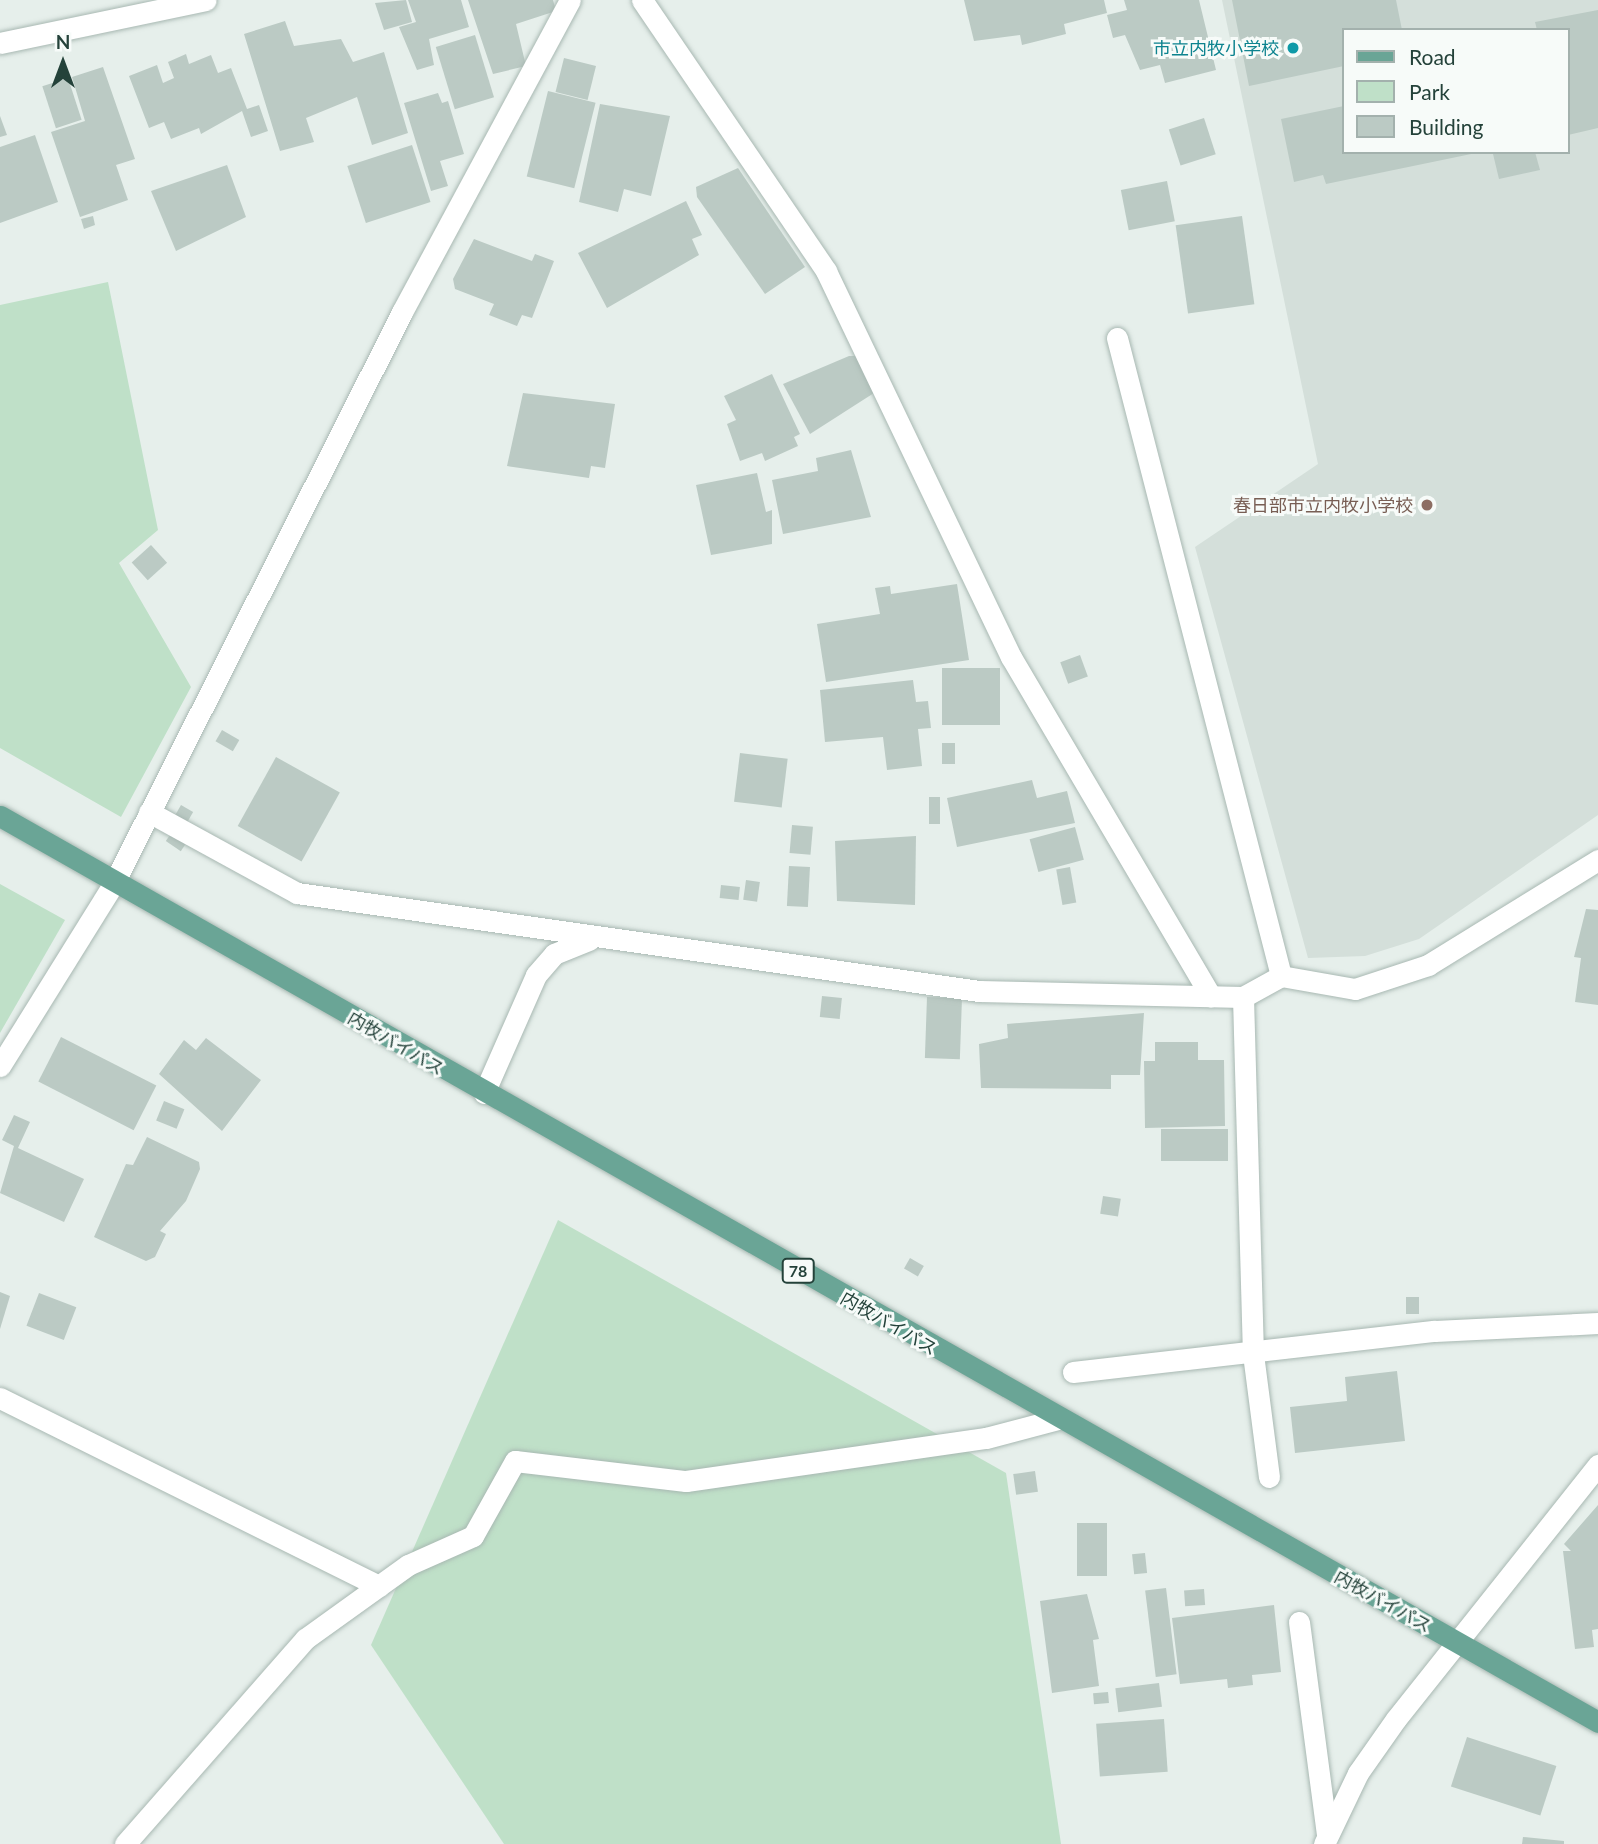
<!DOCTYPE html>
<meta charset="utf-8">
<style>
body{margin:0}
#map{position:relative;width:1598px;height:1844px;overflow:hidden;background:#e6efeb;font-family:Lato,"Noto Sans JP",sans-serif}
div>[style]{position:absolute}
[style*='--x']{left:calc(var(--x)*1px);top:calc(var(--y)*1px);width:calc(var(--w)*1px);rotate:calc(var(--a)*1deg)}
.built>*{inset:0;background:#d4dfda}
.green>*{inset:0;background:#bfe0c8}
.building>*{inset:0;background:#bbcac4;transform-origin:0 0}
.roads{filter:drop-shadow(0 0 2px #a8b8b2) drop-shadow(0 0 2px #a8b8b2)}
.minor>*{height:21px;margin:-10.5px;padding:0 10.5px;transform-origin:10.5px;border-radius:10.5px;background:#fff}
.major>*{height:21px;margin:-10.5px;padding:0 10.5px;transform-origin:10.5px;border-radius:10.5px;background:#6aa596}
.dots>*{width:19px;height:19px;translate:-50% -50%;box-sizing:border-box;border:4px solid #f7fbf9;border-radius:50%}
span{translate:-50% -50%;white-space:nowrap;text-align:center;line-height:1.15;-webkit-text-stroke:6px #f7fbf9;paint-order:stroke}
.shield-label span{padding:2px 5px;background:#f7fbf9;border:2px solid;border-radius:5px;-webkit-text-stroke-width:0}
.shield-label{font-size:16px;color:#24423a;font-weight:700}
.culture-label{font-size:18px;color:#0d838f}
.right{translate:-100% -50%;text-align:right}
.education-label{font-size:18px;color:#785e54}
.street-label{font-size:18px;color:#24423a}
.legend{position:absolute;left:1342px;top:28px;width:228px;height:126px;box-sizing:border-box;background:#f7fbf9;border:2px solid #a3b1ad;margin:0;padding:9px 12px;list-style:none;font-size:21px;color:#24423a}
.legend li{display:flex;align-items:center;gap:14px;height:35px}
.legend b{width:35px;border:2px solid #a3b1ad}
.north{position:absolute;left:28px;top:28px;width:70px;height:70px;-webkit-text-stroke:5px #f7fbf9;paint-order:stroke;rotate:0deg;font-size:19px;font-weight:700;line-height:28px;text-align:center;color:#24423a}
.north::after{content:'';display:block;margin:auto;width:24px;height:32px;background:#24423a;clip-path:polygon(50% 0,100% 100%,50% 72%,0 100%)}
</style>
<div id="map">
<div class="built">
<div style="clip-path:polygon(evenodd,1222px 0,1598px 0,1598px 815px,1419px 939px,1365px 956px,1308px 958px,1195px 547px,1318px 464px,1222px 0,1344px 30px,1568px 30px,1568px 152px,1344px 152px,1344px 30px)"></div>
</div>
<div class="green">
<div style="clip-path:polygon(108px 282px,158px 530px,119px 563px,191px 687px,121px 817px,0 748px,0 305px)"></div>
<div style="clip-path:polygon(0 884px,65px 920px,0 1033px)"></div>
<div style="clip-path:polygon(558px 1220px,1006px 1473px,1061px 1844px,504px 1844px,371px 1645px)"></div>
</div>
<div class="building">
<div style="clip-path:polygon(406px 0,412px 22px,384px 30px,375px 3px)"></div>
<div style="clip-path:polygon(408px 0,461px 0,469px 27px,429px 39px,434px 65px,417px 70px,399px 27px,416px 22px)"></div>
<div style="clip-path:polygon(468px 0,553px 0,556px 11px,516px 24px,526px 66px,493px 74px)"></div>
<div style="clip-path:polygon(964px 0,1104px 0,1107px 13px,1064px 24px,1066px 34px,1022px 45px,1020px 35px,974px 41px)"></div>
<div style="clip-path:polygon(1124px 0,1199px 0,1216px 70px,1165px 83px,1160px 65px,1140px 70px,1125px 35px,1113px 38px,1107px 15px,1127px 10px)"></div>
<div style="clip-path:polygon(1232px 0,1396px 0,1402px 30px,1344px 30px,1344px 66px,1249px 86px)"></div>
<div style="clip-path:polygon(1598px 10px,1598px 128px,1568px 135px,1568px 30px,1537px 30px,1535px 22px)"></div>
<div style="clip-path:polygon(285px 21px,294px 46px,341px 39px,353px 62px,384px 52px,408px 133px,372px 145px,357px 97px,306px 118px,314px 142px,280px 151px,244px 34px)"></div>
<div style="left:475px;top:35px;width:65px;height:41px;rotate:73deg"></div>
<div style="clip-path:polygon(186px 54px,189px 64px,211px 55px,218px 73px,231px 68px,247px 109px,259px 105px,268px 131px,251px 137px,242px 111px,201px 134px,199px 128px,171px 139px,164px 122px,149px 128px,129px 76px,157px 65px,163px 83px,174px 78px,168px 62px)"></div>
<div style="left:564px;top:58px;width:33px;height:35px;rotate:14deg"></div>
<div style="clip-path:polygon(103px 67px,135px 159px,116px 165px,128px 200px,80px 217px,51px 132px,85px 121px,72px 77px)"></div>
<div style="left:68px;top:78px;width:44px;height:27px;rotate:72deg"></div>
<div style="left:548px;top:91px;width:49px;height:88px;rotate:14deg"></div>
<div style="clip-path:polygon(438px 93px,442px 103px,448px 101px,464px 154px,440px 161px,448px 186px,431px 191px,404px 103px)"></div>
<div style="clip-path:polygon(600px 104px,670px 116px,651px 196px,624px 189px,618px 212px,579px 202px)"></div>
<div style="clip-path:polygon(1344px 106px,1344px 152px,1476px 153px,1326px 184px,1323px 175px,1294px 182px,1281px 119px)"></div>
<div style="clip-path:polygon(0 116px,7px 135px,0 137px)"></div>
<div style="left:1204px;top:118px;width:38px;height:37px;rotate:72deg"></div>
<div style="clip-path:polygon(35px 135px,58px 202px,0 223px,0 147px)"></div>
<div style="left:412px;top:145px;width:60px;height:68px;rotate:72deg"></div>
<div style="clip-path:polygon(1535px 152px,1540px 170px,1499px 179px,1493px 154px)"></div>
<div style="clip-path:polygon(227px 165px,246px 217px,176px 251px,151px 191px)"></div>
<div style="clip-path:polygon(738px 168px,805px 267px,765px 294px,697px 197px,696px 187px)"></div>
<div style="left:1167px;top:181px;width:41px;height:47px;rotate:79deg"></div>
<div style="clip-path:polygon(686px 201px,702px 235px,692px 239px,699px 255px,607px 308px,578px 253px)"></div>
<div style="clip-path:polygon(93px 216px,95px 225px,84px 229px,81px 219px)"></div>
<div style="left:1242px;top:216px;width:89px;height:67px;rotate:82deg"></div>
<div style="clip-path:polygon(474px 239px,532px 261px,535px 254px,554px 261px,532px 318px,522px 315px,517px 326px,489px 315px,494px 304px,455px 289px,453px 279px)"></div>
<div style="clip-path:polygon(849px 356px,859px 356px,874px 393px,810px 434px,783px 384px)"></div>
<div style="clip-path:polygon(772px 374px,800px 434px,794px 437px,798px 446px,765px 461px,762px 453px,740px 461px,727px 424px,736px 420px,724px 396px)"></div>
<div style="clip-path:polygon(523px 393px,615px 404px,605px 468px,591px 466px,589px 478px,507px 466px)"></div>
<div style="clip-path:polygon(851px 450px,871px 517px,783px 534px,772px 480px,818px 471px,816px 458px)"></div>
<div style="clip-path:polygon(757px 473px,766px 512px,772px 510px,772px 544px,711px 555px,696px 485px)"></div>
<div style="left:151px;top:545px;width:24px;height:26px;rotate:48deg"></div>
<div style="clip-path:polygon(957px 584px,969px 660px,826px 682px,817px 624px,880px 614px,875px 588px,890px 586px,891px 594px)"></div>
<div style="left:1080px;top:655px;width:23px;height:21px;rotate:70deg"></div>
<div style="left:1000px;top:668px;width:57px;height:58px;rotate:90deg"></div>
<div style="clip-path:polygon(913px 680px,916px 702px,928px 701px,931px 728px,918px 729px,922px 766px,887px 770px,883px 737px,825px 742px,820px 690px)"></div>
<div style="left:222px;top:730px;width:20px;height:13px;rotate:30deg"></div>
<div style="left:942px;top:743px;width:13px;height:21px"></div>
<div style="left:740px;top:753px;width:48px;height:49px;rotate:7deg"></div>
<div style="left:276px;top:757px;width:73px;height:79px;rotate:29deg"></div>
<div style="clip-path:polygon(1032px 780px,1037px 798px,1067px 791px,1075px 823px,957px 847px,947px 798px)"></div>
<div style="left:929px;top:797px;width:11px;height:27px"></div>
<div style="left:181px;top:805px;width:14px;height:25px;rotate:30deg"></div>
<div style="left:792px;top:825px;width:21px;height:28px;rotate:5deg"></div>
<div style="left:1075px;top:827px;width:34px;height:47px;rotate:75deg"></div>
<div style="left:172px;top:832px;width:18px;height:11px;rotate:34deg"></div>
<div style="clip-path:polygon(916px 836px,915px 905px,837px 901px,835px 841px)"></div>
<div style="left:789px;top:866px;width:21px;height:40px;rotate:3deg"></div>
<div style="left:1070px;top:867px;width:36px;height:14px;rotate:80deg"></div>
<div style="left:746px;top:880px;width:14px;height:20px;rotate:8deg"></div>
<div style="left:721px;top:885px;width:19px;height:13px;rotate:6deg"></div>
<div style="clip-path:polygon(1586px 909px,1598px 910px,1598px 1005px,1575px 1002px,1581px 958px,1574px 957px)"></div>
<div style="left:822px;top:996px;width:20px;height:21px;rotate:6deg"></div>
<div style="left:927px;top:997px;width:35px;height:61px;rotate:2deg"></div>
<div style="clip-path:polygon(1144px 1013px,1140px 1075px,1111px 1075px,1111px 1089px,981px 1088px,979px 1044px,1008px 1038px,1007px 1024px)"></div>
<div style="left:61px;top:1037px;width:107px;height:50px;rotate:27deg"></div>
<div style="clip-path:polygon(206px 1038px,261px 1080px,222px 1131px,159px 1074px,184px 1040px,196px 1050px)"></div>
<div style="clip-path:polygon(1155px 1042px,1198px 1042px,1198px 1060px,1224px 1060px,1225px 1126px,1145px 1128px,1144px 1061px,1155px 1061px)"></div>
<div style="left:164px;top:1101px;width:22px;height:21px;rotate:22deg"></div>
<div style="clip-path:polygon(14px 1115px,30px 1122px,18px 1148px,84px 1179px,64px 1222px,0 1193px,14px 1146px,2px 1140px)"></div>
<div style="left:1161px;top:1129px;width:67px;height:32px"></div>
<div style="clip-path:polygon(147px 1137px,199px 1162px,200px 1169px,186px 1201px,160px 1231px,166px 1234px,155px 1257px,146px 1261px,94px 1237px,126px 1164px,133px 1165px)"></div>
<div style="left:1103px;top:1196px;width:18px;height:18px;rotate:9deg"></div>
<div style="left:910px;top:1258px;width:16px;height:12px;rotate:30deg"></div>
<div style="clip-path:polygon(0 1292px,10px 1296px,0 1329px)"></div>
<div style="left:39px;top:1293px;width:40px;height:35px;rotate:21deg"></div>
<div style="left:1406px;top:1297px;width:13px;height:17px"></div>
<div style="clip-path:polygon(1397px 1371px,1405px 1441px,1295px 1453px,1290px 1407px,1347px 1401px,1345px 1377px)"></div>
<div style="left:1035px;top:1471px;width:21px;height:22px;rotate:82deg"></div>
<div style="clip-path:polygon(1598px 1505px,1598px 1629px,1592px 1630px,1594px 1647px,1575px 1649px,1563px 1551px,1571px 1551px,1564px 1544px)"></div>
<div style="left:1107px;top:1523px;width:53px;height:30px;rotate:90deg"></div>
<div style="left:1145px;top:1553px;width:20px;height:13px;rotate:84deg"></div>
<div style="left:1166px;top:1588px;width:87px;height:21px;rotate:83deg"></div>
<div style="left:1204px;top:1589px;width:16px;height:20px;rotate:86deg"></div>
<div style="clip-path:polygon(1087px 1594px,1099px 1639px,1093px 1640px,1099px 1686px,1052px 1693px,1040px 1601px)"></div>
<div style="clip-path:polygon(1274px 1605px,1281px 1672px,1252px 1675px,1253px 1685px,1228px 1688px,1227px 1679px,1180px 1684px,1172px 1618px)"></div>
<div style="left:1159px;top:1683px;width:24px;height:44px;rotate:83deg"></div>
<div style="left:1108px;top:1692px;width:11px;height:15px;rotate:85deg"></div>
<div style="left:1164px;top:1719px;width:53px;height:68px;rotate:86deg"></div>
<div style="left:1467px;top:1737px;width:94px;height:52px;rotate:18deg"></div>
<div style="clip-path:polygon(1523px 1837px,1564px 1841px,1564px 1844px,1522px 1844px)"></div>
</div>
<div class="roads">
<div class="minor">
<div style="--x:642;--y:0;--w:328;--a:55.8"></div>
<div style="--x:826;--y:271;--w:428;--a:64.4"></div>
<div style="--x:1011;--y:657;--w:394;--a:59.5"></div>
<div style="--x:0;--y:43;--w:210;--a:-11.8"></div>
<div style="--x:1117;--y:338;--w:659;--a:75.58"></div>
<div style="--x:149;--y:812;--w:169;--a:28.7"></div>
<div style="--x:297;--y:893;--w:689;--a:8.18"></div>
<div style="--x:979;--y:991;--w:264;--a:1.3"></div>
<div style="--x:1243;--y:997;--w:43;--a:-28.9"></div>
<div style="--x:1281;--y:976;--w:75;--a:10"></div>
<div style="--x:1355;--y:989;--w:77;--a:-18.2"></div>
<div style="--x:1428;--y:965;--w:200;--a:-31.7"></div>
<div style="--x:1243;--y:997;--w:357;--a:88.4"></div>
<div style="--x:1253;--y:1354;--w:124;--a:82.6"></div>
<div style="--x:0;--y:1066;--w:218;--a:-58.1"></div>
<div style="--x:115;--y:881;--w:637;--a:-63.23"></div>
<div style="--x:402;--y:312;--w:354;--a:-61.7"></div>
<div style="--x:484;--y:1093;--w:129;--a:-66.2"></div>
<div style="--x:536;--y:975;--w:28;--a:-49"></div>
<div style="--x:554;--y:954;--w:38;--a:-22"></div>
<div style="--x:1073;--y:1372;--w:364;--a:-6.5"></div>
<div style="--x:1435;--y:1331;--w:163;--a:-2.8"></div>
<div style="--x:0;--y:1398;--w:423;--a:26.4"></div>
<div style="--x:1299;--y:1622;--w:215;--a:82.5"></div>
<div style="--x:125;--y:1844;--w:273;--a:-48.7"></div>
<div style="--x:305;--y:1639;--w:127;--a:-35.7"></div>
<div style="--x:408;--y:1565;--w:71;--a:-24"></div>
<div style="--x:473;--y:1536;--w:86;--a:-60.8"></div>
<div style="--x:515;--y:1461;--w:172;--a:6.7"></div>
<div style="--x:686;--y:1481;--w:303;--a:-8.2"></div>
<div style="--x:986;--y:1438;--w:74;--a:-14.8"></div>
<div style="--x:1324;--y:1844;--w:79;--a:-64.4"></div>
<div style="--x:1358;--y:1773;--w:66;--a:-54.9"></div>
<div style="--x:1396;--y:1719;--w:325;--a:-51.5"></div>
</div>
<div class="major">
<div style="--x:0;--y:816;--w:1837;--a:29.55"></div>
</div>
</div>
<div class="dots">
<div style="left:1293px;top:48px;background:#0f9aa8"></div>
<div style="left:1427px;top:505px;background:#8d6e63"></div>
</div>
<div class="shield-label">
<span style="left:798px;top:1271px">78</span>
</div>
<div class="culture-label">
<span class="right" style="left:1279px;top:48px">市立内牧小学校</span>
</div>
<div class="education-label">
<span class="right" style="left:1413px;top:505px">春日部市立内牧小学校</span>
</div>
<div class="street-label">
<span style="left:396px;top:1043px;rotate:30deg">内牧バイパス</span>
<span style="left:889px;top:1323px;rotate:30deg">内牧バイパス</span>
<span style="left:1383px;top:1601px;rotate:29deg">内牧バイパス</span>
</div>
<ul class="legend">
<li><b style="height:9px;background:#6aa596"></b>Road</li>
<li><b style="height:19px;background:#bfe0c8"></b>Park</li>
<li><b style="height:19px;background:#bbcac4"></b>Building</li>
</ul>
<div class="north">N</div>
</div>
